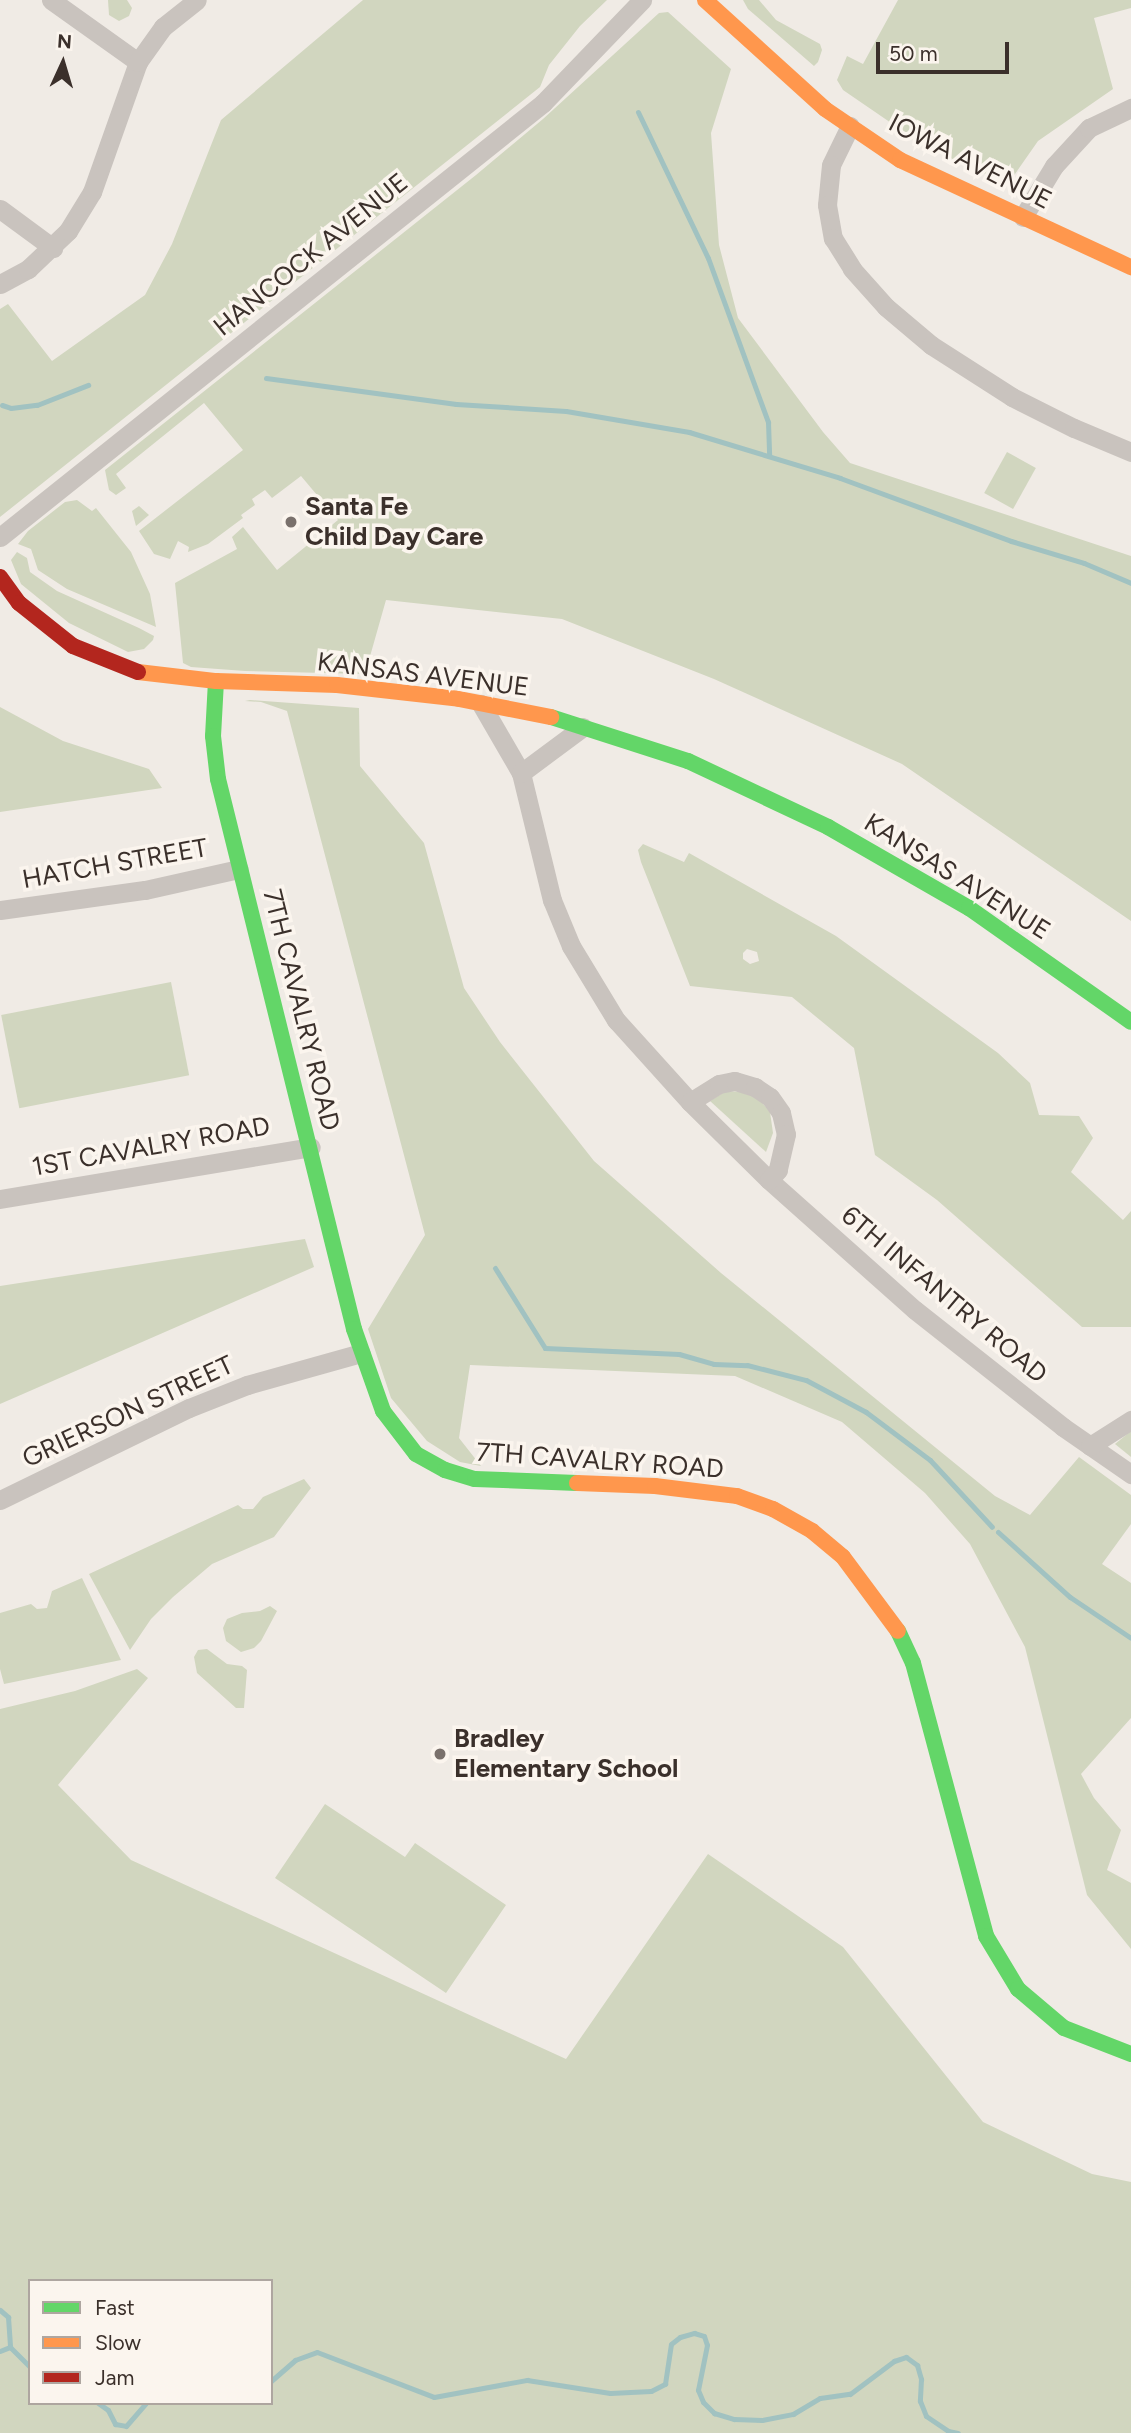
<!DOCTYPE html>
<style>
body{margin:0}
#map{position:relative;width:1131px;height:2433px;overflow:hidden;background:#f0ebe5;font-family:Figtree,sans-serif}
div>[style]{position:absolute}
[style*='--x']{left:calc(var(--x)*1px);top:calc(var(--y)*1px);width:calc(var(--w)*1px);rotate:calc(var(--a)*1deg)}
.green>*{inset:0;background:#d1d6bf;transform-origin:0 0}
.stream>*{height:5px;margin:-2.5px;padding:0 2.5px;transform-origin:2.5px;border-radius:2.5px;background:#a1c2c1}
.street>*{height:19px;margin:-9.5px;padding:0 9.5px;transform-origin:9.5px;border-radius:9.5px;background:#c9c3be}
.fast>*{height:16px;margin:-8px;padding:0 8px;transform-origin:8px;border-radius:8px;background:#63d668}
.slow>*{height:16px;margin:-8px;padding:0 8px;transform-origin:8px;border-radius:8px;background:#ff974d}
.jam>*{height:16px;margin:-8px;padding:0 8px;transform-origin:8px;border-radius:8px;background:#b3261e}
.dots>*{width:19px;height:19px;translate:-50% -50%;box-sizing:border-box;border:4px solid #fbf5ee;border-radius:50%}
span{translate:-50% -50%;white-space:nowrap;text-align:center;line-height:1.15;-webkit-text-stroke:7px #fbf5ee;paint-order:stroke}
.street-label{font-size:26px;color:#3b302b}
.poi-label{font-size:26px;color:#3b302b;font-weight:700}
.left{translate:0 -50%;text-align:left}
.legend{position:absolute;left:28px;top:2279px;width:245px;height:126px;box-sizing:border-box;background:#fbf5ee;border:2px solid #aea6a0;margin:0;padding:9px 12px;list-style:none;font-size:21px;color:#3b302b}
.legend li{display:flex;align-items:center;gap:14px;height:35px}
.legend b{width:35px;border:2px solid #aea6a0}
.north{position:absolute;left:28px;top:28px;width:70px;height:70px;-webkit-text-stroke:5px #fbf5ee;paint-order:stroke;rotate:4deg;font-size:19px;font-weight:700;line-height:28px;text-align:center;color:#3b302b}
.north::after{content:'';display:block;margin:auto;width:24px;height:32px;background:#3b302b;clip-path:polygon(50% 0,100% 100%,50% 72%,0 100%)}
.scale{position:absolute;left:876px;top:42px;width:133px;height:32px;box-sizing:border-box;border:4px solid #3b302b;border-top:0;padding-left:9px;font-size:21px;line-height:24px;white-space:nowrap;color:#3b302b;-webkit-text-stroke:5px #fbf5ee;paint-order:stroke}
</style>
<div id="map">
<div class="green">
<div style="clip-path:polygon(108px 0,127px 0,132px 8px,129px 16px,119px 21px,109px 15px)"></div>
<div style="clip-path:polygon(363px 0,607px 0,580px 26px,549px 65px,540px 87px,0 517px,0 309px,8px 304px,52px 361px,145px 295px,172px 244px,221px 120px)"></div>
<div style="clip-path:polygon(743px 0,759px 0,776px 20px,820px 44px,822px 50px,818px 62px,814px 66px,748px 9px)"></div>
<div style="clip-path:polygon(898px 0,1131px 0,1131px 8px,1094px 18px,1113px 89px,1038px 141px,1008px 184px,944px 155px,897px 127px,843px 90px,837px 80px,847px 56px,863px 64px)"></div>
<div style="clip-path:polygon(668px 12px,731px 69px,711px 133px,719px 245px,738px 318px,823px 432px,850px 463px,1131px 556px,1131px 921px,902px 764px,714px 679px,562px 619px,386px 600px,365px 674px,245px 671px,191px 667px,183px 663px,175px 583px,237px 549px,232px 537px,243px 527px,277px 570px,338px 520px,301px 476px,272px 498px,265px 490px,252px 499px,255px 505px,241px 515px,243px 518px,208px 544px,188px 552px,189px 547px,178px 541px,170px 559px,154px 554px,139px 531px,243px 450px,204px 403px,116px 474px,126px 488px,116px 495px,109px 490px,105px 470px,476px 175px,543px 119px,659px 13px)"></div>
<div style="left:1007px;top:452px;width:33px;height:47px;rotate:29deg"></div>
<div style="clip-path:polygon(77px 500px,92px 511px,96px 508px,131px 552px,150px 594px,156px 627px,67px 589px,38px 570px,31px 549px,18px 544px,28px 531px,65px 502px)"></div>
<div style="clip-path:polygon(139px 506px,149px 515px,136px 526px,132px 511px)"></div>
<div style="clip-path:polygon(17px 552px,27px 558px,30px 572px,57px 591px,139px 628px,154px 636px,153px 640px,144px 649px,128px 652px,69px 623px,21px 584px,11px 560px)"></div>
<div style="clip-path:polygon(250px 700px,359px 708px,360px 766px,424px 843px,464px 988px,500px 1042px,594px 1161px,721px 1273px,995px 1496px,1030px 1515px,1079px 1457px,1131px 1495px,1131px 1524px,1102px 1564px,1131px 1583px,1131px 1718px,1081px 1774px,1094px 1798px,1121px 1830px,1107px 1870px,1131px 1883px,1131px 1949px,1087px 1895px,1025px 1647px,970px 1544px,925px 1493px,842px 1422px,735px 1376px,470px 1365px,459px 1438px,481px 1466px,460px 1462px,427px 1441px,391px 1398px,368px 1329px,425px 1235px,287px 711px,261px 702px,245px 701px)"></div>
<div style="clip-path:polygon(0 707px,63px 741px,149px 769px,162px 788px,0 812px)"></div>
<div style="clip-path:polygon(evenodd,643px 844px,684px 862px,689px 853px,836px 936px,998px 1053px,1030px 1083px,1039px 1115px,1079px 1116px,1093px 1138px,1071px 1172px,1123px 1220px,1131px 1211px,1131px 1327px,1082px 1327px,937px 1200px,875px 1155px,854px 1048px,792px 997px,690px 986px,641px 862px,638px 850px,643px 844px,747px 949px,757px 952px,759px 961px,750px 964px,743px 959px,743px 953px,747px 949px)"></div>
<div style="left:171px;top:982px;width:95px;height:173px;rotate:79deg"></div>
<div style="clip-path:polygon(726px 1091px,743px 1092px,760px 1100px,770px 1112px,773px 1133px,766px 1152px,710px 1101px)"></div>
<div style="clip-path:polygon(305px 1239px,314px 1267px,0 1404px,0 1286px)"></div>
<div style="clip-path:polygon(1131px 1431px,1131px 1457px,1115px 1444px)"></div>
<div style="clip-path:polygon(304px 1479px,311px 1488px,274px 1537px,212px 1564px,173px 1597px,151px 1619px,130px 1650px,89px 1574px,238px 1505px,243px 1509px,253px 1509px,263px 1497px)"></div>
<div style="clip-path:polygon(82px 1578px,121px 1660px,4px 1684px,0 1669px,0 1613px,31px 1604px,37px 1609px,47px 1608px,52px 1591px)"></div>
<div style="clip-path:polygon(270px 1606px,277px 1611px,261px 1641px,254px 1648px,241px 1652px,226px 1641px,223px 1628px,227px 1619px,242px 1613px,260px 1611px)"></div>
<div style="clip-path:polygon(207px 1649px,227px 1664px,242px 1666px,247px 1670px,244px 1708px,236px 1708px,197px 1673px,194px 1657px,198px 1650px)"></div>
<div style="clip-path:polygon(evenodd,137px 1669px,148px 1678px,58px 1785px,131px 1860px,566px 2059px,708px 1854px,843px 1947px,983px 2122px,1092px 2174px,1131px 2182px,1131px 2433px,0 2433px,0 1709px,75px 1691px,137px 1669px,30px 2281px,271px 2281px,271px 2403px,30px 2403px,30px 2281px)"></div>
<div style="clip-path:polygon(325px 1804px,405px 1857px,415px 1843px,506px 1905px,446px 1993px,275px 1878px)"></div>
</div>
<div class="stream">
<div style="--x:638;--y:112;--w:162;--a:64.4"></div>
<div style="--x:708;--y:258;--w:175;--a:69.9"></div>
<div style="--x:768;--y:422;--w:34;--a:88"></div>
<div style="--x:266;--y:378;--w:192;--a:7.8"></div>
<div style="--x:456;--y:404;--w:110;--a:3.6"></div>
<div style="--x:566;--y:411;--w:125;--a:9.7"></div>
<div style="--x:689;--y:432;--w:158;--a:16.9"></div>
<div style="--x:840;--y:478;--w:182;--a:20.2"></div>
<div style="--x:1011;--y:541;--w:76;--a:16.8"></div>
<div style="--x:1084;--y:563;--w:51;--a:23.1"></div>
<div style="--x:2;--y:405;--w:9;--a:18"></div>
<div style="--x:11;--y:408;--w:26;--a:-7"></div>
<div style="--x:37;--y:405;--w:55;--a:-21.4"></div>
<div style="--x:495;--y:1268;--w:94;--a:58"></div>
<div style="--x:545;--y:1348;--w:134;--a:2.6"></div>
<div style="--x:679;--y:1354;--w:36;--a:16"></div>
<div style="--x:714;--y:1364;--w:33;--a:2"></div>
<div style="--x:747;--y:1365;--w:61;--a:14.3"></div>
<div style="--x:806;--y:1380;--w:68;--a:28.1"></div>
<div style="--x:866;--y:1412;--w:80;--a:36.9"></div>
<div style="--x:930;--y:1460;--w:91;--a:47.2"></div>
<div style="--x:998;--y:1532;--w:97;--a:42.1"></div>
<div style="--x:1070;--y:1597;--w:73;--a:33.9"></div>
<div style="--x:0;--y:2310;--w:11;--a:41"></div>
<div style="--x:8;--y:2317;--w:30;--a:86"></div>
<div style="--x:10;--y:2347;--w:28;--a:45"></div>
<div style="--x:0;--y:2351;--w:11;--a:-22"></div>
<div style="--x:271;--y:2381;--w:32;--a:-41"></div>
<div style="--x:295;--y:2360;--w:23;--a:-20"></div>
<div style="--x:317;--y:2352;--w:125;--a:21"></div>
<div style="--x:434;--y:2397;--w:95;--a:-10.4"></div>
<div style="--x:527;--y:2380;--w:84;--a:8.9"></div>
<div style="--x:610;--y:2393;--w:41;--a:-2.8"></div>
<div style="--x:651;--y:2391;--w:16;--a:-27"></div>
<div style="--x:665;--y:2384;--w:40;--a:-81.5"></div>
<div style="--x:671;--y:2344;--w:11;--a:-38"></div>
<div style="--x:680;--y:2337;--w:15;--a:-16"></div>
<div style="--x:694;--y:2333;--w:10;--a:17"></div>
<div style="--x:704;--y:2336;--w:9;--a:72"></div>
<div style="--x:707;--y:2345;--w:46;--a:101.3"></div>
<div style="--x:698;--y:2390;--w:13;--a:67"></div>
<div style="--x:703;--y:2402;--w:16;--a:45"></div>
<div style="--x:714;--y:2413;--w:21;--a:17"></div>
<div style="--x:734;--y:2419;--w:28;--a:2"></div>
<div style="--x:762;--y:2420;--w:32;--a:-11"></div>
<div style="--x:793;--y:2414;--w:31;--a:-31"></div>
<div style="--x:820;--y:2398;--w:30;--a:-8"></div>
<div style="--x:850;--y:2394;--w:55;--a:-36.9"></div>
<div style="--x:894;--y:2361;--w:13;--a:-18"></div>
<div style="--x:906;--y:2357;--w:14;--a:36"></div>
<div style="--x:917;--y:2365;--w:15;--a:74"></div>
<div style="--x:921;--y:2379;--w:22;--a:93"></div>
<div style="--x:920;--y:2401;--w:16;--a:68"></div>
<div style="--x:926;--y:2416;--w:27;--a:34"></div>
<div style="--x:948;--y:2431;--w:10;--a:11"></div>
<div style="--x:98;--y:2403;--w:12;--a:35"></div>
<div style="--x:108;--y:2410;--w:16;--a:63"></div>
<div style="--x:115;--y:2424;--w:11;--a:10"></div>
<div style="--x:126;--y:2426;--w:30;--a:-49"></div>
</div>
<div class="street">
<div style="--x:51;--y:0;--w:107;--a:35.5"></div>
<div style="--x:850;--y:126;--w:43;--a:116"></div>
<div style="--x:831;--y:165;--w:40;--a:95.7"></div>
<div style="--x:827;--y:205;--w:34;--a:80"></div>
<div style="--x:833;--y:238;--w:36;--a:58"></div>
<div style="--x:852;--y:269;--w:51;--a:48.2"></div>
<div style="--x:886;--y:307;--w:59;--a:40.2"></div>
<div style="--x:931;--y:345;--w:96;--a:32.7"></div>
<div style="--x:1012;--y:397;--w:69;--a:26.6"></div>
<div style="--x:1074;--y:428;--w:62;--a:22.8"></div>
<div style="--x:0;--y:209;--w:66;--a:36.3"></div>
<div style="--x:1023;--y:217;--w:60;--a:-58.7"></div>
<div style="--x:1054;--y:166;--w:52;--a:-47.4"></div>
<div style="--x:1089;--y:128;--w:47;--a:-25.5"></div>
<div style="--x:0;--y:284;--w:32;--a:-28"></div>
<div style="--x:28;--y:269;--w:55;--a:-43.5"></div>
<div style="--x:68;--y:231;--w:46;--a:-58.4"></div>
<div style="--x:92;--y:192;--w:138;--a:-70.5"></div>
<div style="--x:138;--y:62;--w:43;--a:-54.5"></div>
<div style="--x:163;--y:27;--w:43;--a:-38.5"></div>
<div style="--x:0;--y:537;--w:695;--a:-38.63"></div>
<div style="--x:543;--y:103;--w:143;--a:-46.1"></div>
<div style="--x:481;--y:704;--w:80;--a:59.9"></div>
<div style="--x:521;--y:773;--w:131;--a:76.3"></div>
<div style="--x:552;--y:900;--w:50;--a:67.6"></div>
<div style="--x:571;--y:946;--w:87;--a:58.7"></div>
<div style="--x:616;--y:1020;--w:110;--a:47.9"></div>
<div style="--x:690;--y:1102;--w:111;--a:44.6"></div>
<div style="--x:769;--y:1180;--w:195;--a:41.7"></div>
<div style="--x:915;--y:1310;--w:189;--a:38.3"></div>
<div style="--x:1063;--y:1427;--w:83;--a:34.7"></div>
<div style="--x:521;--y:773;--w:77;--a:-36.6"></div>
<div style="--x:0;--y:910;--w:146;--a:-7.9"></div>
<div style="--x:145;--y:890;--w:96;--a:-12.6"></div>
<div style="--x:690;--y:1102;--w:34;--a:-32"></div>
<div style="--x:719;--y:1084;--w:16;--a:-11"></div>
<div style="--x:735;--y:1081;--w:21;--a:17"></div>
<div style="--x:755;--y:1087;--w:18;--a:34"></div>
<div style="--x:770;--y:1097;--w:19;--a:55"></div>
<div style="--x:781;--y:1113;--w:22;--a:77"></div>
<div style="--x:786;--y:1134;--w:37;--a:103"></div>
<div style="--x:778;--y:1170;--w:13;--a:132"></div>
<div style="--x:0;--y:1199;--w:315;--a:-9.5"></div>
<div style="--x:1090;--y:1446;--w:49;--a:-32.4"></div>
<div style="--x:0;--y:1500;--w:210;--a:-26"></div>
<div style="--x:189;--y:1408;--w:62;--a:-21.6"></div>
<div style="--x:247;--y:1385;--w:118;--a:-15.7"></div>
</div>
<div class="fast">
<div style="--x:216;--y:681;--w:55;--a:93.1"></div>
<div style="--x:213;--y:736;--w:43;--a:83.4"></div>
<div style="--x:218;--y:779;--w:567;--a:76.11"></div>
<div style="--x:354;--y:1329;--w:87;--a:70.5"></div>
<div style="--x:383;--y:1411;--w:54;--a:52.5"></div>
<div style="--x:416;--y:1454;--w:33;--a:29"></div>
<div style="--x:445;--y:1470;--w:31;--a:17"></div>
<div style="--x:475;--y:1479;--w:102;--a:2.2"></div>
<div style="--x:551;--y:717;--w:144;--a:17.8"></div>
<div style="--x:688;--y:761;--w:155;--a:25.2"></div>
<div style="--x:828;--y:827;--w:163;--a:29.9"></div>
<div style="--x:969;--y:908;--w:198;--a:35.1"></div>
<div style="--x:898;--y:1631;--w:35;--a:65"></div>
<div style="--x:913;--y:1663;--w:283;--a:75"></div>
<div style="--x:986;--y:1936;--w:62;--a:58.9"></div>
<div style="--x:1018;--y:1989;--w:60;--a:40.3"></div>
<div style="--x:1064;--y:2028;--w:72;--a:21.2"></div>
</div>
<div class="slow">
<div style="--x:705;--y:0;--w:162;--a:42.2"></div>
<div style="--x:825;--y:109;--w:91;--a:34.2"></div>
<div style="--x:900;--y:160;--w:255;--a:24.9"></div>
<div style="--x:138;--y:672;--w:79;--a:6.6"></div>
<div style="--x:216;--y:681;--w:121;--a:1.9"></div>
<div style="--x:337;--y:685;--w:123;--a:6.5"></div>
<div style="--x:459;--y:699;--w:94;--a:11.1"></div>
<div style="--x:577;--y:1483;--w:78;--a:2.2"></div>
<div style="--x:655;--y:1486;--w:83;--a:7"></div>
<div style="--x:737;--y:1496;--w:38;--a:20"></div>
<div style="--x:773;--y:1509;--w:45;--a:29.4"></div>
<div style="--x:812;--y:1531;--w:40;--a:40"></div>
<div style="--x:843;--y:1557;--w:92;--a:53.4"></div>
</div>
<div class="jam">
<div style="--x:0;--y:577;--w:32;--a:54"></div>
<div style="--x:19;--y:603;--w:69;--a:38.5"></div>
<div style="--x:73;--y:646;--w:70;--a:21.8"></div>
</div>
<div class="dots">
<div style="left:291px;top:522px;background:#7a716c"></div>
<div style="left:440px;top:1754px;background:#7a716c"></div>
</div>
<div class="street-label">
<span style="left:970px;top:162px;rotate:27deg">IOWA AVENUE</span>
<span style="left:311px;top:255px;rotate:-39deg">HANCOCK AVENUE</span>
<span style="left:423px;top:675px;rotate:7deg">KANSAS AVENUE</span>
<span style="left:115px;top:864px;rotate:-10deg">HATCH STREET</span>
<span style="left:957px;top:877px;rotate:32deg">KANSAS AVENUE</span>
<span style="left:301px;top:1010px;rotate:76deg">7TH CAVALRY ROAD</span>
<span style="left:151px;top:1147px;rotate:-10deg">1ST CAVALRY ROAD</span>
<span style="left:944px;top:1295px;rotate:40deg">6TH INFANTRY ROAD</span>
<span style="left:128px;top:1412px;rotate:-25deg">GRIERSON STREET</span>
<span style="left:600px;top:1461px;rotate:4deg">7TH CAVALRY ROAD</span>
</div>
<div class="poi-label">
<span class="left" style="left:305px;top:522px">Santa Fe<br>Child Day Care</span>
<span class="left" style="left:454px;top:1754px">Bradley<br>Elementary School</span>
</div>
<ul class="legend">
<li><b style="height:9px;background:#63d668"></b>Fast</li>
<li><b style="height:9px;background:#ff974d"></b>Slow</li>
<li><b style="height:9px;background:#b3261e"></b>Jam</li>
</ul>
<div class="north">N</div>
<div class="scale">50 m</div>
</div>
